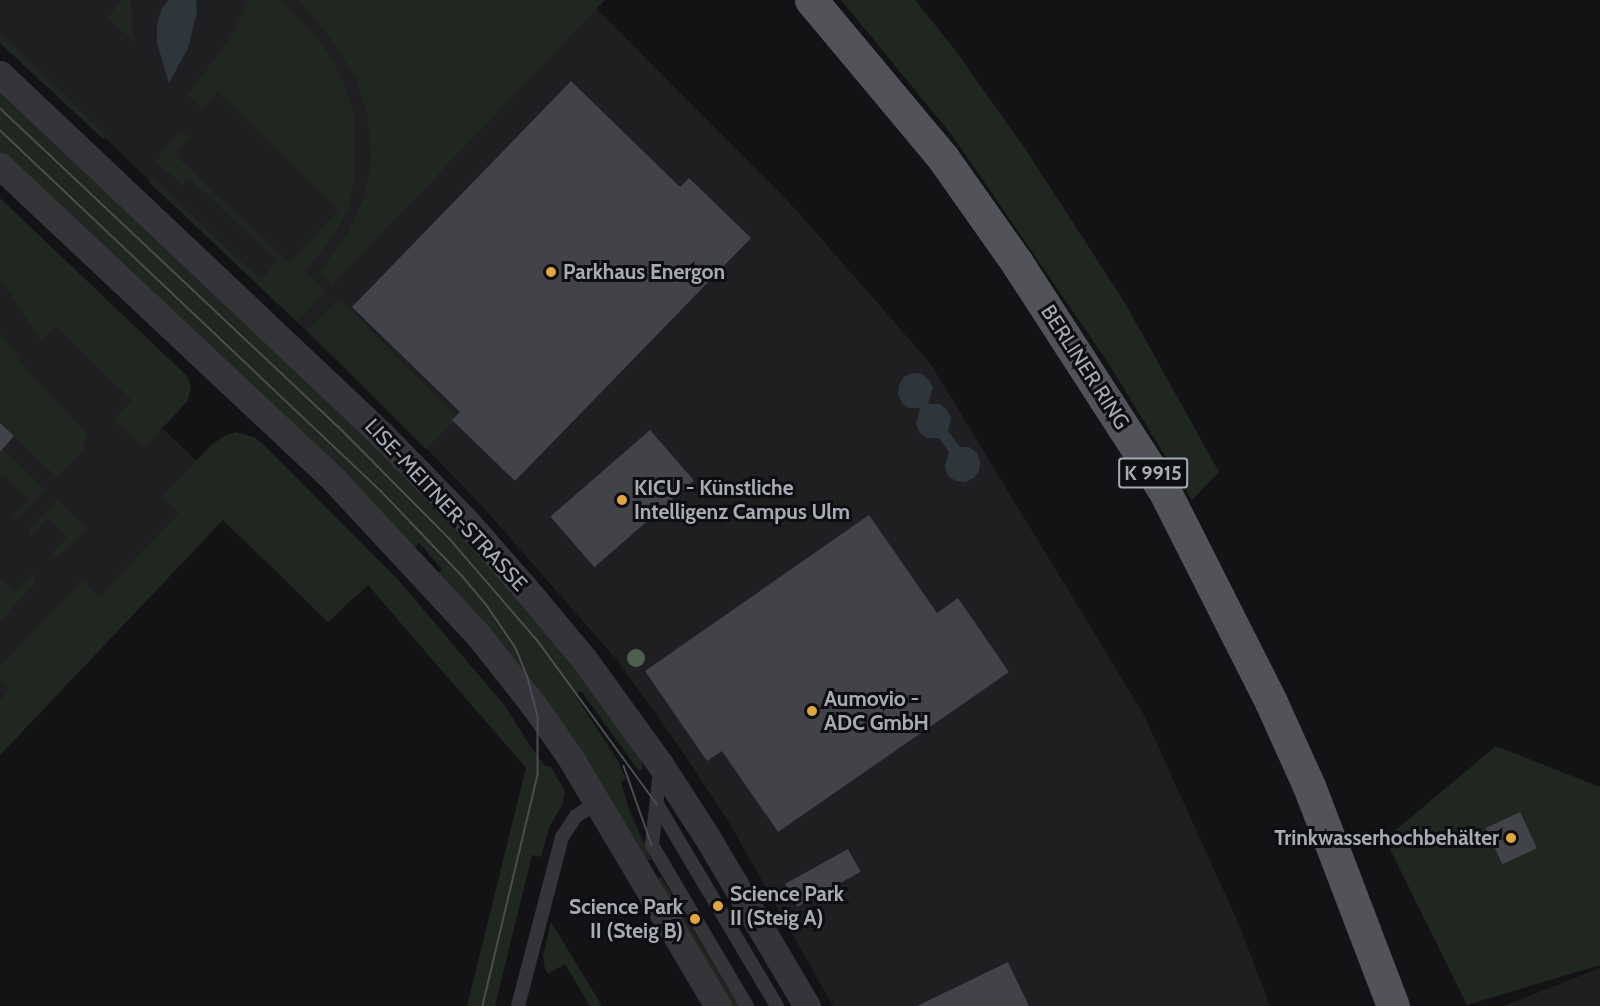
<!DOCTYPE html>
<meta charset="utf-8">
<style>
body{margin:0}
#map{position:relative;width:1600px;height:1006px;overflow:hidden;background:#131315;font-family:Cabin,sans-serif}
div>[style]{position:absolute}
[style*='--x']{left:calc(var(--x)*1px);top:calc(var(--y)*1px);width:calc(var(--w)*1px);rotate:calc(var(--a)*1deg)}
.built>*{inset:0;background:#1f1f22}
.green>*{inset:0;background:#202720;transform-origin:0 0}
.water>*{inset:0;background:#2e363c}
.building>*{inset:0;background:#424348;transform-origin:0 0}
.service>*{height:14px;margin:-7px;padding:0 7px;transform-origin:7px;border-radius:7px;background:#353539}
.minor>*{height:27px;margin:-13.5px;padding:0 13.5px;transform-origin:13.5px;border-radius:13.5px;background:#353539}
.primary>*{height:33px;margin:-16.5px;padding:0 16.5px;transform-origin:16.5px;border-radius:16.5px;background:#515358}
.tram>*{height:1.5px;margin:-0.75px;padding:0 0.75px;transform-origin:0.75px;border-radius:0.75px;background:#4c4d52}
.trees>*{width:18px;height:18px;margin:-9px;border-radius:50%;background:#4e5f50}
.dots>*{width:16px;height:16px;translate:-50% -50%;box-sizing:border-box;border:3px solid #0e0e10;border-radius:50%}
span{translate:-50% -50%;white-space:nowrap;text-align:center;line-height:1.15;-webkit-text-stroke:6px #0e0e10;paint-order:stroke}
.shield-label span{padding:2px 4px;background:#0e0e10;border:2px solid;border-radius:4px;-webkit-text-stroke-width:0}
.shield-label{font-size:20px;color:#a6abb4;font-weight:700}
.poi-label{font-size:21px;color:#a6abb4;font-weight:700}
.left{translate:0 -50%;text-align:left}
.right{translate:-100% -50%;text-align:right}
.street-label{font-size:21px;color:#a6abb4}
</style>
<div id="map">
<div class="built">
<div style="clip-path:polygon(0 0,588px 0,789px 202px,930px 363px,1144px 715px,1240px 927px,1270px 1006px,833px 1006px,730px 824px,678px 745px,617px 660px,483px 507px,396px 417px,0 37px)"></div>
<div style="clip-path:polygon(0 227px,185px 404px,162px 428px,240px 502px,0 755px)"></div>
<div style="clip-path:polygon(1600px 968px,1600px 1006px,1504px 1006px)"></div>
</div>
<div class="green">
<div style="clip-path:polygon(122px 0,131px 0,133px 41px,108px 17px)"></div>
<div style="clip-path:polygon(249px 0,281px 0,318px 39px,334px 62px,346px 88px,355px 121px,354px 180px,348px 210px,333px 237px,305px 271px,326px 291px,297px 322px,149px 182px,153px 178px,261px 280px,278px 261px,189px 178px,182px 185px,156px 161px,174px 136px,185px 134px,190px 137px,175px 155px,289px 263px,339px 210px,218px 92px,203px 109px,188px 95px,229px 40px)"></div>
<div style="clip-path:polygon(299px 0,605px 0,332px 285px,319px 273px,346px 236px,365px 196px,371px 157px,367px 114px,356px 79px,336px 45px)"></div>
<div style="clip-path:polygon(841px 0,915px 0,956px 51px,1026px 150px,1125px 303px,1219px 472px,1192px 500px,1109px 364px,952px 135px)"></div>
<div style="clip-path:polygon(0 33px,107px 135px,103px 139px,0 43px)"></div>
<div style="clip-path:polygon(0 84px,324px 389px,519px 590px,641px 758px,643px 769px,639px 771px,581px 691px,575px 695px,618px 761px,626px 779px,621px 782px,629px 809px,651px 859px,643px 864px,435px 576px,442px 569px,419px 543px,412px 550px,0 155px)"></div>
<div style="clip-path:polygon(0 198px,187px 376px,191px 386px,188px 400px,144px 448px,114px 419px,132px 400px,56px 326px,41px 341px,0 277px)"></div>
<div style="left:339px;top:299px;width:168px;height:45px;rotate:45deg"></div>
<div style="clip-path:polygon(0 332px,27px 371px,88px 434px,83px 450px,57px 477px,0 423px)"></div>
<div style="clip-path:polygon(236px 432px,254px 437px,264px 445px,401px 583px,505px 706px,531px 747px,545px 766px,551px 767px,565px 791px,563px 803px,549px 828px,541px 857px,532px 855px,495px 1006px,467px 1006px,526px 768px,368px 585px,328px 622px,223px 520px,0 755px,0 701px,10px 689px,0 679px,0 666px,82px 581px,99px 597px,179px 513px,162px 497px,211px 445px,226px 435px)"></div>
<div style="clip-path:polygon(3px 449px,45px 490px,17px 520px,13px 516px,29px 500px,4px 476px,0 479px,0 452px)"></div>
<div style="clip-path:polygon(58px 500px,88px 529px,58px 557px,52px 553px,67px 537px,48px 518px,32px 535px,28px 531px)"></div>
<div style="clip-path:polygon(32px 574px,35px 583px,0 621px,0 578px,15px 592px)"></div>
<div style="clip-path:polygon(1496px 746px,1600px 787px,1600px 965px,1467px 1005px,1385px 839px)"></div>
<div style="left:661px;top:877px;width:150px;height:9px;rotate:59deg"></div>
<div style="clip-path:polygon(551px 922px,602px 1006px,590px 1006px,565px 964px,548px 974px,545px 969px,543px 955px)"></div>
</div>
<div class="water">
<div style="clip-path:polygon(169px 0,196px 0,197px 12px,188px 48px,169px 83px,157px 43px,157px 24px,162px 8px)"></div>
<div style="clip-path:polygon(912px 373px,922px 374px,929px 380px,933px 388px,928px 404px,940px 404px,947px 410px,951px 418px,948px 431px,960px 447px,969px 447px,977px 453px,980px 462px,979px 471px,974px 478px,965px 482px,956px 481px,948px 476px,945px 467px,949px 452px,939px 438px,927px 438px,920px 433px,916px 424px,920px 408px,909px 408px,902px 403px,898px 394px,899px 385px,904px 377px)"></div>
</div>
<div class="building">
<div style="clip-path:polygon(571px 81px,680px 187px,689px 178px,751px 238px,515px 481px,452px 420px,460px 412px,352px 307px)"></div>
<div style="clip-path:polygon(0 423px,14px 436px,0 452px)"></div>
<div style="left:650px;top:430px;width:67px;height:132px;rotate:49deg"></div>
<div style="clip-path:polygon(869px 515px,937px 613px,958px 598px,1009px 672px,778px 832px,722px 751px,707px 761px,645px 671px)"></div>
<div style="left:1520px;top:812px;width:40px;height:38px;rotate:65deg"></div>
<div style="left:848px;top:849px;width:26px;height:72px;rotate:61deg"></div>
<div style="clip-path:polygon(1008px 962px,1029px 1006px,917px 1006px)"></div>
</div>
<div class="service">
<div style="--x:660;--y:770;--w:75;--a:96.1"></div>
<div style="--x:652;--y:845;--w:187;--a:59.5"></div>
<div style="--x:657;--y:804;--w:235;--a:59.3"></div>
<div style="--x:518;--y:1006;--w:175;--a:-75.4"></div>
<div style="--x:562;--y:837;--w:25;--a:-56"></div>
<div style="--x:576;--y:816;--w:26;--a:-32"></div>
</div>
<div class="minor">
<div style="--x:0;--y:74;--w:524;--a:43.38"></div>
<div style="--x:381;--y:434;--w:122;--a:45.7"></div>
<div style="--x:466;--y:521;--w:86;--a:48.8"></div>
<div style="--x:523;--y:586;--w:95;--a:50.1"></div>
<div style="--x:584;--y:659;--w:130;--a:54.1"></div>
<div style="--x:660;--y:764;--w:87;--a:57.2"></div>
<div style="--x:707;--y:837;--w:196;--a:59.4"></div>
<div style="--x:0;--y:166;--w:460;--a:43.2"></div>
<div style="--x:335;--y:481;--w:212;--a:47.1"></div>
<div style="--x:479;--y:636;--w:90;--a:51.7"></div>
<div style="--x:535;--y:707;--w:61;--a:55"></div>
<div style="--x:570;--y:757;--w:290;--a:59.3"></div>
</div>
<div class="primary">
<div style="--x:811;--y:0;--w:206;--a:50.1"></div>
<div style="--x:943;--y:158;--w:128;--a:54.8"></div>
<div style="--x:1017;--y:263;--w:270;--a:57.1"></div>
<div style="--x:1164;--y:490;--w:237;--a:63.2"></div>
<div style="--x:1271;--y:702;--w:92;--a:65.7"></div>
<div style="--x:1309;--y:786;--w:235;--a:69.1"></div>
</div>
<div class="tram">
<div style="--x:0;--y:108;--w:464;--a:43.3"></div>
<div style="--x:338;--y:426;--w:158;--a:45.3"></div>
<div style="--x:449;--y:538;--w:136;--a:49.2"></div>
<div style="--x:538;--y:641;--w:202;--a:53.9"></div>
<div style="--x:0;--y:130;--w:525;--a:43.46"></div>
<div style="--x:381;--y:491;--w:120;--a:46.3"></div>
<div style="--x:464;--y:578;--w:38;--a:50"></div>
<div style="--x:488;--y:607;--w:50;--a:55.7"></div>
<div style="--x:516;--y:648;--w:32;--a:68"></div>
<div style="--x:528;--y:678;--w:40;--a:75.6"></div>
<div style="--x:538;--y:717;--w:58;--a:90"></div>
<div style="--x:538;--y:775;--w:237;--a:103.4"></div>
<div style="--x:624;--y:766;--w:84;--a:70.5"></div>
</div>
<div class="trees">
<div style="left:636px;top:658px"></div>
</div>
<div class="dots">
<div style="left:551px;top:272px;background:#e0a63f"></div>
<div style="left:622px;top:500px;background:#e0a63f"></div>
<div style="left:812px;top:711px;background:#e0a63f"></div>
<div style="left:1511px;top:838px;background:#e0a63f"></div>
<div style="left:718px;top:906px;background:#e0a63f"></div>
<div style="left:695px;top:919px;background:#e0a63f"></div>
</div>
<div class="shield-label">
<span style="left:1153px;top:473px">K 9915</span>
</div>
<div class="poi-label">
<span class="left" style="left:563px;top:272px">Parkhaus Energon</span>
<span class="left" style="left:634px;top:500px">KICU - Künstliche<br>Intelligenz Campus Ulm</span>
<span class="left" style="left:824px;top:711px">Aumovio -<br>ADC GmbH</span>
<span class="right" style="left:1499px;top:838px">Trinkwasserhochbehälter</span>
<span class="left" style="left:730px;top:906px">Science Park<br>II (Steig A)</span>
<span class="right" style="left:683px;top:919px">Science Park<br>II (Steig B)</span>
</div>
<div class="street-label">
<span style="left:1085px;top:367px;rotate:57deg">BERLINER RING</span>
<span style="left:446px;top:505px;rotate:47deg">LISE-MEITNER-STRASSE</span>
</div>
</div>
